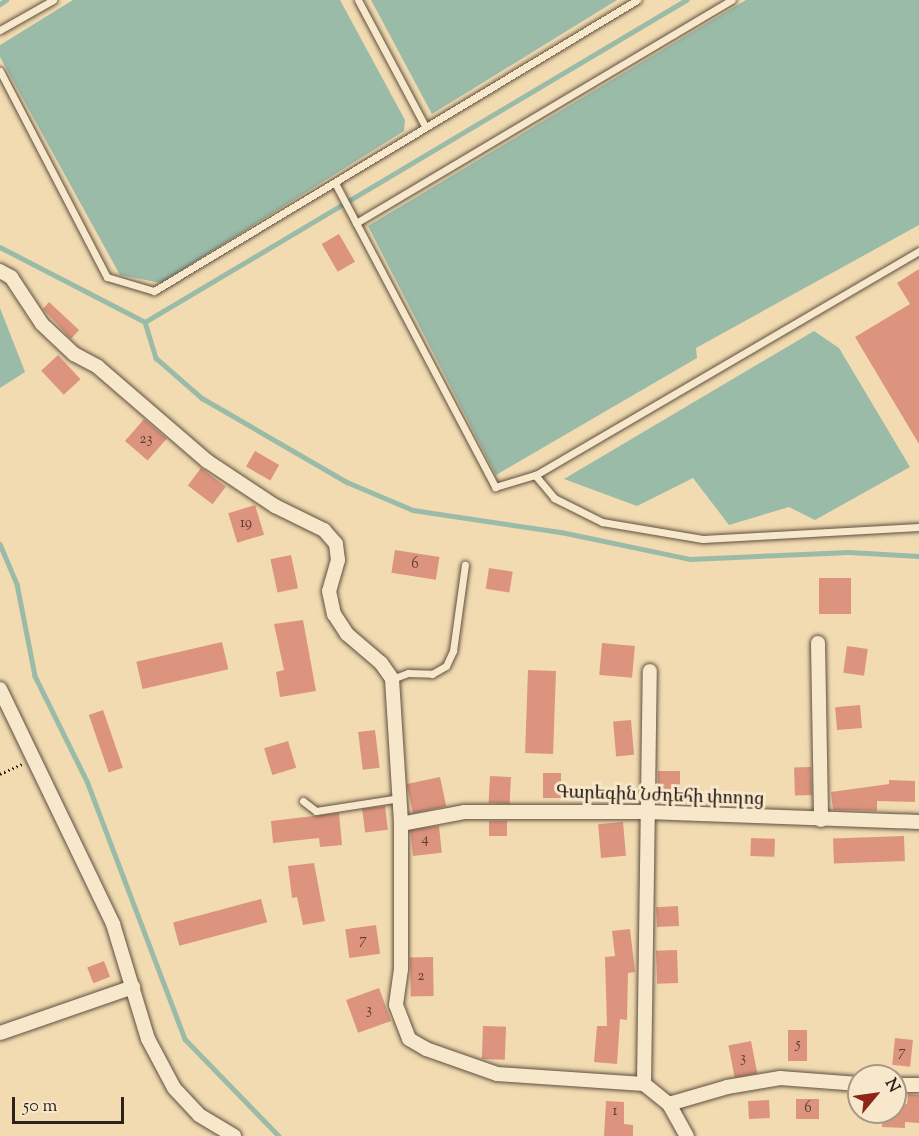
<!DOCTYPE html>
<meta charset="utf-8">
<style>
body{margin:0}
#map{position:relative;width:919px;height:1136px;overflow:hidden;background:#f2dbb1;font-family:"Sorts Mill Goudy","Noto Serif Armenian",serif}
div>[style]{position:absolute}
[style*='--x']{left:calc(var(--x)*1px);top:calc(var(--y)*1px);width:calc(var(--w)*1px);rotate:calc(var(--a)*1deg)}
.water>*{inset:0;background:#9bbba9}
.stream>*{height:4.5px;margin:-2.25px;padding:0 2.25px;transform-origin:2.25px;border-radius:2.25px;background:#9bbba9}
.building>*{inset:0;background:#dd947e;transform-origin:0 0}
.path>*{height:3px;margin-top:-1.5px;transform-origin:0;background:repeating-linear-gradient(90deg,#2d211b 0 1.5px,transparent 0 4.5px)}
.roads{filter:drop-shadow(0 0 2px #5e5040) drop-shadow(0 0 2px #5e5040)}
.service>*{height:7px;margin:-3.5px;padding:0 3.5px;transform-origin:3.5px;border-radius:3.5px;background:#f7e8cc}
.minor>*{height:14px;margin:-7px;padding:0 7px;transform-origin:7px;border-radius:7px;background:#f7e8cc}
span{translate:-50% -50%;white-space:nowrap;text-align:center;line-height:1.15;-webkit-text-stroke:6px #f7e8cc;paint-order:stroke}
.number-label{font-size:15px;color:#593e34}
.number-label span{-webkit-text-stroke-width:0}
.street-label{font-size:18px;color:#2d211b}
.north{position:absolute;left:847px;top:1064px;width:60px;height:60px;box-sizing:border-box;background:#f7e8cc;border:2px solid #a69885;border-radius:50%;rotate:61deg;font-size:16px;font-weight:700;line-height:24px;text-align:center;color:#2d211b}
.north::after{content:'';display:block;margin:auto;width:21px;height:27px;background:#8f2418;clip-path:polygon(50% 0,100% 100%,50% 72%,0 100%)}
.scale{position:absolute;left:12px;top:1097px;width:112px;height:27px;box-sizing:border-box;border:3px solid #2d211b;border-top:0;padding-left:8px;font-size:18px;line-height:21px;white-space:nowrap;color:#2d211b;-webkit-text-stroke:4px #f7e8cc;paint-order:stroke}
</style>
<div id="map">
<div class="water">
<div style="clip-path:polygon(73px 0,340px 0,405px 120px,404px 131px,161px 283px,120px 275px,0 57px,0 45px)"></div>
<div style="clip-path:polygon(371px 0,617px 0,432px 114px)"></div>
<div style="clip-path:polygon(746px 0,919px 0,919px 225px,696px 348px,697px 358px,496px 475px,368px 226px)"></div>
<div style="clip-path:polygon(0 308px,25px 372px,0 388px)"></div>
<div style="clip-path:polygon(814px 331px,839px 348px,910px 467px,815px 520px,789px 507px,729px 525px,693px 478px,637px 506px,564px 479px)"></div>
</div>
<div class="stream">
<div style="--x:0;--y:4;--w:7;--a:-34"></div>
<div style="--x:0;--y:247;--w:163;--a:27.3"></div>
<div style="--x:145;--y:322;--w:38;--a:73"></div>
<div style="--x:156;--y:358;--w:61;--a:41"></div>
<div style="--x:202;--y:398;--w:168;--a:30.1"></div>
<div style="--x:347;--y:482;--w:72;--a:23"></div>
<div style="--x:413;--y:510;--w:150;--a:8.5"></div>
<div style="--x:561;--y:532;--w:132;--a:11.8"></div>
<div style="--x:690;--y:559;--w:159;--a:-2.5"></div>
<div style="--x:849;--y:552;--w:70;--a:3.3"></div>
<div style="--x:145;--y:322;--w:630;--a:-30.76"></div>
<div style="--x:0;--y:544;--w:43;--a:67"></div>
<div style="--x:17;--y:584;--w:94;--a:78.9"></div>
<div style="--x:35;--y:676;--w:117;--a:63.7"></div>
<div style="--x:87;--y:781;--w:276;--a:69.2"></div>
<div style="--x:185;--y:1039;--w:135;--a:45.9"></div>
</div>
<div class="building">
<div style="left:339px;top:234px;width:32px;height:20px;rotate:60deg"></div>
<div style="clip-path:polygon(919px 269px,919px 444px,855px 337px,910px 304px,897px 283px)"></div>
<div style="clip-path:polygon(49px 302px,79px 330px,71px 339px,43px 309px)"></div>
<div style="left:58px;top:355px;width:33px;height:23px;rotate:47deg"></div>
<div style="left:144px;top:419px;width:30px;height:29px;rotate:41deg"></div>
<div style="left:255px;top:451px;width:28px;height:18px;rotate:30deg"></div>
<div style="left:201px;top:468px;width:31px;height:22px;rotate:37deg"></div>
<div style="left:255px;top:505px;width:31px;height:28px;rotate:73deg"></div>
<div style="left:395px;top:550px;width:45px;height:23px;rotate:9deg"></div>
<div style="left:291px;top:555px;width:34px;height:21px;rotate:78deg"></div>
<div style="left:489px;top:568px;width:24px;height:21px;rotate:9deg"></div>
<div style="left:851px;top:578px;width:36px;height:32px;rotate:90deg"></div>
<div style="clip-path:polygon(303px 620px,316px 691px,280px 697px,276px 672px,284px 670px,274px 624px)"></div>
<div style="left:222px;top:642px;width:28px;height:88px;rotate:77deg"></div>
<div style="left:602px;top:643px;width:33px;height:32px;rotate:5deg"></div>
<div style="left:847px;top:646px;width:21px;height:27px;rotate:8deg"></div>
<div style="left:528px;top:670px;width:28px;height:83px;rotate:2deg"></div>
<div style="left:860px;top:705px;width:23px;height:25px;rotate:85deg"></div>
<div style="left:103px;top:710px;width:61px;height:15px;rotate:71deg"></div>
<div style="left:631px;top:720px;width:35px;height:18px;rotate:85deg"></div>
<div style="left:375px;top:730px;width:38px;height:17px;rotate:83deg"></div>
<div style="left:288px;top:741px;width:28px;height:25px;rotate:73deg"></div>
<div style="left:811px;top:767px;width:28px;height:17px;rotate:88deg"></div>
<div style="left:658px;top:771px;width:22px;height:32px"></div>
<div style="left:543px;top:773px;width:18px;height:25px"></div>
<div style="left:490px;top:776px;width:21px;height:27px;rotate:3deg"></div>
<div style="left:440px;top:777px;width:30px;height:34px;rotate:78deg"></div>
<div style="clip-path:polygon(889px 780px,915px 781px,915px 802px,877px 801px,877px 811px,833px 810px,831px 792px,889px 784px)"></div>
<div style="left:385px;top:806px;width:24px;height:23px;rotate:83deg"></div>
<div style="clip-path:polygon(339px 813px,342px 845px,320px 847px,319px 838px,273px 843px,271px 821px)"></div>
<div style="left:489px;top:821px;width:18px;height:15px"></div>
<div style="left:623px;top:822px;width:34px;height:25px;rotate:85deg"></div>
<div style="left:439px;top:826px;width:27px;height:29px;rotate:84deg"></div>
<div style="left:904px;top:836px;width:25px;height:71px;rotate:88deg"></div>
<div style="left:751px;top:838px;width:24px;height:18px;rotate:2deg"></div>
<div style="clip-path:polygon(314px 863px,325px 921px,303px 925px,297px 897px,292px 898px,288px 866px)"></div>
<div style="left:261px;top:899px;width:24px;height:91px;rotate:75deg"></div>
<div style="left:678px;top:906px;width:20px;height:22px;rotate:87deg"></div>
<div style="left:376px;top:925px;width:29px;height:31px;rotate:82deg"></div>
<div style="clip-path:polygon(630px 929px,635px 972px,628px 973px,627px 1020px,620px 1019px,617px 1064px,594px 1062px,597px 1026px,607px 1026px,605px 957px,615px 956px,612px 931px)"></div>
<div style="left:677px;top:950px;width:33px;height:21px;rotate:88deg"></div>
<div style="left:433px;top:957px;width:39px;height:23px;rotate:89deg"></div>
<div style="left:104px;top:961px;width:17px;height:18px;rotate:69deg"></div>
<div style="left:379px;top:988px;width:35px;height:35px;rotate:70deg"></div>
<div style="left:483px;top:1026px;width:23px;height:33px;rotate:2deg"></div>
<div style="left:788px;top:1030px;width:19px;height:31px"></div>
<div style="left:895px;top:1038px;width:18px;height:27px;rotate:6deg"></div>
<div style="left:751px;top:1041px;width:33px;height:23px;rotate:79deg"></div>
<div style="clip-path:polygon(908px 1094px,919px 1095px,919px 1123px,905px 1122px,905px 1128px,882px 1127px,883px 1112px,895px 1112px,895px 1103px,907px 1104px)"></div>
<div style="left:796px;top:1099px;width:23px;height:20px"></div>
<div style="left:769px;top:1100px;width:18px;height:21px;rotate:87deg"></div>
<div style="clip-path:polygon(606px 1101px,624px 1102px,624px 1124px,633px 1125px,633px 1136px,604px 1136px)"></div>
</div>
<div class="path">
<div style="--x:0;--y:774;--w:24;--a:-24"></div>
</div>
<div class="roads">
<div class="service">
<div style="--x:358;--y:0;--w:143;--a:62"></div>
<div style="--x:0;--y:30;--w:61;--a:-29.5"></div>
<div style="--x:0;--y:71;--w:232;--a:62.6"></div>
<div style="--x:107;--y:277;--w:49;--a:16.6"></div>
<div style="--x:154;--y:291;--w:564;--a:-31.07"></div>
<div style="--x:335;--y:183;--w:344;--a:62.2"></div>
<div style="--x:495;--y:487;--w:42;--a:-16.7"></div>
<div style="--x:356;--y:223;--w:437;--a:-30.7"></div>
<div style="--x:919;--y:251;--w:445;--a:149.7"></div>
<div style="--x:535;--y:475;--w:30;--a:50"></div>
<div style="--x:554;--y:498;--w:54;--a:26.6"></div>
<div style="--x:602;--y:522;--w:102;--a:9.6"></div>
<div style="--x:703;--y:539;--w:216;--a:-3.2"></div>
<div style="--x:392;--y:679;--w:17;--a:-21"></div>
<div style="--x:408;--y:673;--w:24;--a:2"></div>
<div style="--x:432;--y:674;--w:16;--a:-30"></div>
<div style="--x:446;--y:666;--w:17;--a:-65"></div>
<div style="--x:453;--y:651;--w:87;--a:-82.1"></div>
<div style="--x:303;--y:801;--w:16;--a:38"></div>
<div style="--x:316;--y:811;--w:85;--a:-8.8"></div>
</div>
<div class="minor">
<div style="--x:0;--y:271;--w:13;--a:29"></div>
<div style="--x:11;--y:277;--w:56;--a:56.6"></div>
<div style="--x:42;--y:324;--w:44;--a:43.2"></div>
<div style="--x:74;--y:354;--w:27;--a:28"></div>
<div style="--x:98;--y:367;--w:144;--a:40.8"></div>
<div style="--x:207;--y:461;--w:82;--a:33.5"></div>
<div style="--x:275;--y:506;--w:55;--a:26.1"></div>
<div style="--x:324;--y:530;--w:18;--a:49"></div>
<div style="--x:336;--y:544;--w:16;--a:83"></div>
<div style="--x:338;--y:560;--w:32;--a:106"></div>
<div style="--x:329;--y:591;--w:24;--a:78"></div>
<div style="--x:334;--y:614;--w:24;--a:57"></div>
<div style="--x:347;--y:634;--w:45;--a:40.5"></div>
<div style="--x:381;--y:663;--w:19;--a:55"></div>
<div style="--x:392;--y:679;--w:145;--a:86.4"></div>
<div style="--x:401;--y:824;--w:145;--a:90"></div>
<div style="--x:401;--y:969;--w:36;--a:98"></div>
<div style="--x:396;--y:1005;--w:36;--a:69"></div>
<div style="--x:409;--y:1039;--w:20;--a:30"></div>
<div style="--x:426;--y:1049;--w:75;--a:19.4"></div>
<div style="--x:497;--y:1074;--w:147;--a:3.9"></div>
<div style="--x:644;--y:1084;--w:32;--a:39"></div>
<div style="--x:669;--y:1104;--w:37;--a:61"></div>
<div style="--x:818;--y:643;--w:177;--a:89"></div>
<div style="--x:0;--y:689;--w:261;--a:64.3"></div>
<div style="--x:113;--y:924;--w:120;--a:73.1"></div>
<div style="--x:148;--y:1039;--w:55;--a:62"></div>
<div style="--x:174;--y:1088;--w:37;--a:47"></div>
<div style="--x:199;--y:1115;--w:41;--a:31"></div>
<div style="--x:401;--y:824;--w:64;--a:-10.8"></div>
<div style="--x:464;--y:812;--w:183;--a:0"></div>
<div style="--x:647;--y:812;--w:272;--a:2.1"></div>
<div style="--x:0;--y:1033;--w:141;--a:-19.1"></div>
<div style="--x:644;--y:1084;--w:413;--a:-89.2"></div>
<div style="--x:895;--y:1085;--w:24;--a:0"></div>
<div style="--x:669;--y:1104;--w:60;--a:-16.3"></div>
<div style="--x:727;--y:1087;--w:54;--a:-9.6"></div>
<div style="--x:780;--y:1078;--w:79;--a:4.3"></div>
</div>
</div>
<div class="number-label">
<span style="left:146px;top:440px">23</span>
<span style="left:246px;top:524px">19</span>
<span style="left:415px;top:565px">6</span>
<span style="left:425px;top:840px">4</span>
<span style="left:363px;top:941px">7</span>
<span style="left:421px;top:977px">2</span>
<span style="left:369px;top:1011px">3</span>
<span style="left:798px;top:1045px">5</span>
<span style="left:902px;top:1053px">7</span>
<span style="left:743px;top:1059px">3</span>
<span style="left:808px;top:1109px">6</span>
<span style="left:615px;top:1112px">1</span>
</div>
<div class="street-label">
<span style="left:660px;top:797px;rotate:2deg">Գարեգին Նժդեհի փողոց</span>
</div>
<div class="north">N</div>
<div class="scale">50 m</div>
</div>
